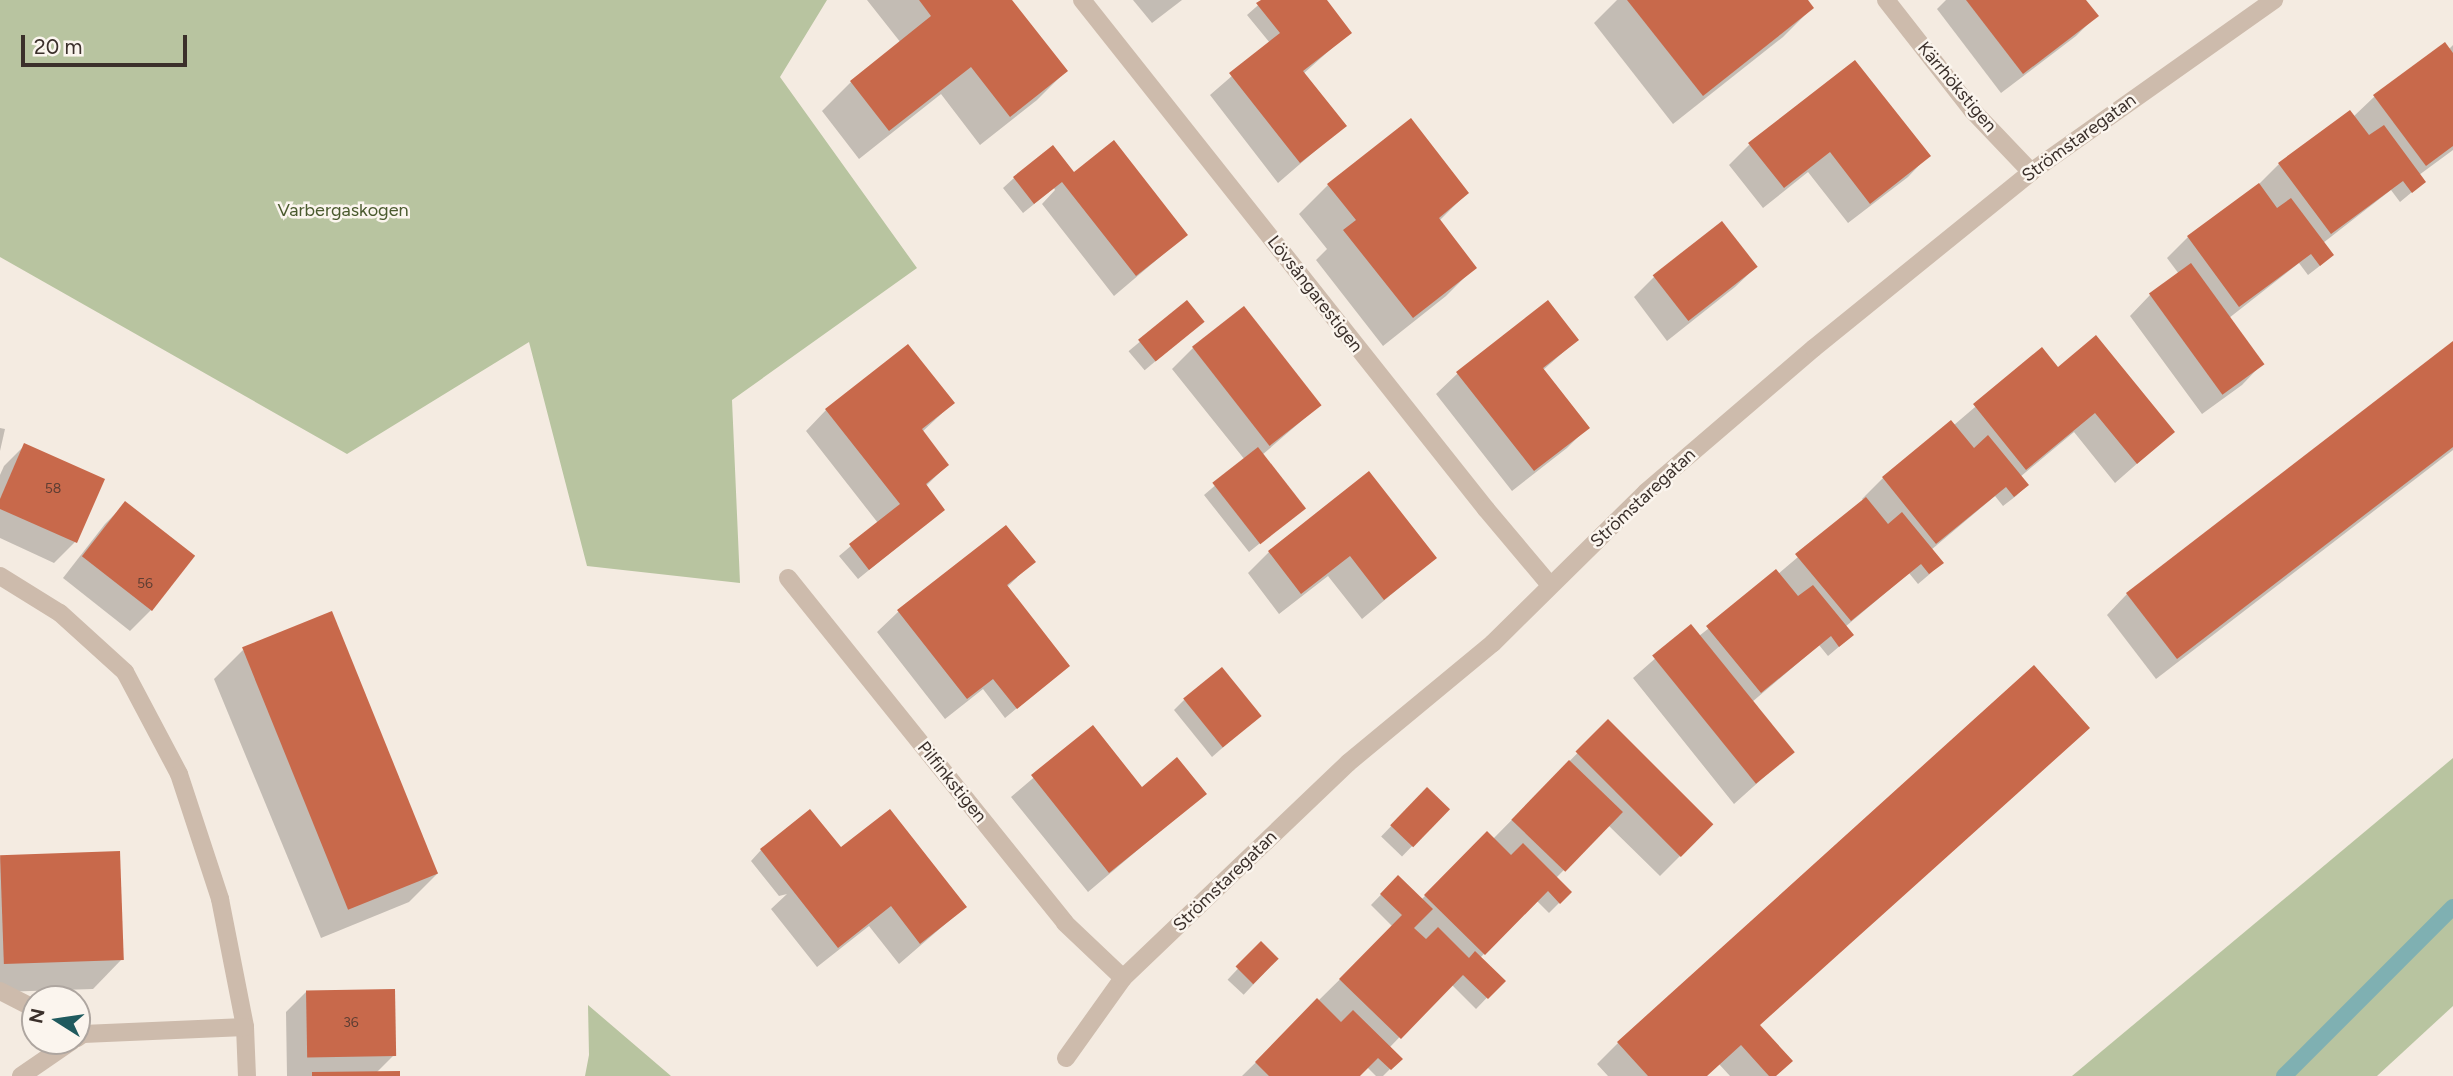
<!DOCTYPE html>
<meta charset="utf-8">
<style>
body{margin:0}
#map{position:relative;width:2453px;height:1076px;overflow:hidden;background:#f4ebe1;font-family:Figtree,sans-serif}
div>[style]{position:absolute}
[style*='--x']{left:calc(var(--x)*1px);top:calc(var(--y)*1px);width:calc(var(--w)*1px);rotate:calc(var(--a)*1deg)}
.green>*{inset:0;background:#b8c4a0}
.shadow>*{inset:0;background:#0003;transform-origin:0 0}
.stream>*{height:16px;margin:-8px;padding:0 8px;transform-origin:8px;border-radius:8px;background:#7fb0b2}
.building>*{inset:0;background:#c8694b;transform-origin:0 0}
.minor>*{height:18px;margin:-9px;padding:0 9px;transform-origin:9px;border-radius:9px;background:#cdbbac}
span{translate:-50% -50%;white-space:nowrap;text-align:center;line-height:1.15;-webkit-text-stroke:5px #fbf5ee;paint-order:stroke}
.number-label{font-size:14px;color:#5e3e33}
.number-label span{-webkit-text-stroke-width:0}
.street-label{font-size:18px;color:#3b302b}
.park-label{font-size:18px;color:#4a5a2e}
.north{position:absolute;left:21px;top:985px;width:70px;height:70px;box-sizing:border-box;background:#fbf5ee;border:2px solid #aea6a0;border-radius:50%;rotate:282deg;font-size:19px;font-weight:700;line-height:28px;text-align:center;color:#3b302b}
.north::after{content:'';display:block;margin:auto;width:24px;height:32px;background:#1f5a5e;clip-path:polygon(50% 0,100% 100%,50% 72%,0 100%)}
.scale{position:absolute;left:21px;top:35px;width:166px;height:32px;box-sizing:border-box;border:4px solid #3b302b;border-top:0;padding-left:9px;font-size:21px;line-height:24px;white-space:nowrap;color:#3b302b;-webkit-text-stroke:5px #fbf5ee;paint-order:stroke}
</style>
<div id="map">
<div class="green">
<div style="clip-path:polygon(0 0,827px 0,780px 77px,917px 268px,732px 400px,740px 583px,587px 566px,529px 342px,347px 454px,0 257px)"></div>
<div style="clip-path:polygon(2453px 758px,2453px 1006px,2377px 1076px,2072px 1076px)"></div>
<div style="clip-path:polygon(588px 1005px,671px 1076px,585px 1076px,589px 1055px)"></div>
</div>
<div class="shadow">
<div style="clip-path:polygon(867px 0,1010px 0,1066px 71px,1037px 100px,980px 145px,941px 94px,859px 159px,822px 111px,851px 82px,901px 43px)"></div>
<div style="clip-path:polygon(1133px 0,1182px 0,1152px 23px)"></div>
<div style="clip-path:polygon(1264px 0,1324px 0,1350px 32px,1303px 74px,1344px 126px,1278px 183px,1210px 95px,1270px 43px,1247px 15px)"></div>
<div style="clip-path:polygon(1617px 0,1806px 0,1812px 8px,1783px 37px,1673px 124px,1594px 23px)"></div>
<div style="clip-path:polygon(1946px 0,2084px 0,2096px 16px,2076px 36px,2001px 93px,1937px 9px)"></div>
<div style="clip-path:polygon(2444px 44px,2448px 50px,2453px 45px,2453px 150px,2419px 175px,2424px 182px,2400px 202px,2391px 190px,2323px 243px,2332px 255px,2321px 265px,2308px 275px,2299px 263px,2229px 318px,2262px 364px,2242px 385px,2202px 414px,2130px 316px,2150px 295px,2179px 274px,2167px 258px,2188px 237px,2258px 185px,2279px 164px,2353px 117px,2374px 97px)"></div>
<div style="clip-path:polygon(1749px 145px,1928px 156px,1908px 177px,1848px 223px,1808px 172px,1763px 208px,1729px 165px)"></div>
<div style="clip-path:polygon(1074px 174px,1186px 235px,1114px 296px,1042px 204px,1055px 190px,1054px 188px,1023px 213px,1003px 188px,1014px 178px)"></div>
<div style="clip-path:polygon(1328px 185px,1467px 193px,1439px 221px,1475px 267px,1446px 296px,1383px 346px,1316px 260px,1327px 249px,1299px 214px)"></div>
<div style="clip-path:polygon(1722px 223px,1756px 267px,1735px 287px,1667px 341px,1634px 297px,1654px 277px)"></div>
<div style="clip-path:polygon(1547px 302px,1577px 340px,1542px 371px,1587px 428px,1567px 448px,1512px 491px,1436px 394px,1457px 374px)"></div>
<div style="left:1186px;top:303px;width:25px;height:75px;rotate:50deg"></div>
<div style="clip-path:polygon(2453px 343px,2453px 450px,2156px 679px,2107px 615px,2127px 594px)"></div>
<div style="clip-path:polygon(1193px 348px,1320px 405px,1262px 455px,1304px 508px,1249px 552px,1204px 495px,1245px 460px,1172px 369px)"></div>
<div style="clip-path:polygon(2042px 350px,2058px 369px,2173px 432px,2115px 483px,2074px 432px,2020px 477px,2027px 485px,2016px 496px,2003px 506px,1995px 496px,1931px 550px,1941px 562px,1931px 573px,1918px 584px,1909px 573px,1845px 627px,1841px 645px,1828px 656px,1819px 645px,1752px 702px,1792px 752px,1734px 804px,1633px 678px,1691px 627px,1699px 636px,1778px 574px,1864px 501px,1862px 499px,1883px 478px,1951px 422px,1954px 425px)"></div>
<div style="clip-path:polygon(953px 403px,922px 432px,947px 465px,925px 487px,943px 510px,858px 579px,839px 556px,878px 523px,806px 431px,826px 410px)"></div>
<div style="clip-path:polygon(0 428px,5px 429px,0 451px)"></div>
<div style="clip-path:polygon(25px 445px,75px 542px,54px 563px,0 538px,0 475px,4px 466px)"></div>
<div style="clip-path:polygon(1368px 473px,1435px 558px,1362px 619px,1328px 576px,1279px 614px,1248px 573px,1269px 552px)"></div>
<div style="clip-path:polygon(125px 504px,151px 610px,130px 631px,63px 578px,105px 524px)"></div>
<div style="clip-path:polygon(1005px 527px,1033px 562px,1007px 587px,1068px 666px,1005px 718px,983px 689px,945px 719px,877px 632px,898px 612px)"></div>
<div style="clip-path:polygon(243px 650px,438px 873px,409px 902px,321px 938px,214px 679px)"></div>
<div style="clip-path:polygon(1184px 700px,1259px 716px,1212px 757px,1174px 710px)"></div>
<div style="clip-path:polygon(1608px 722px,1712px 824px,1660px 876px,1608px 825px,1556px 878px,1570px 892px,1549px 913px,1536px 900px,1480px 958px,1503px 981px,1476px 1009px,1451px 984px,1389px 1048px,1400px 1059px,1383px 1076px,1376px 1076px,1367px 1067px,1358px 1076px,1242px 1076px,1393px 927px,1371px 905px,1398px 877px,1421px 900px,1487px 833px,1493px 839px)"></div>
<div style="clip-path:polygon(1092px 728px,1142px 789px,1204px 794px,1088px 892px,1011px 797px)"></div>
<div style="left:1427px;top:789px;width:29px;height:66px;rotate:44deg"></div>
<div style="clip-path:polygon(839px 847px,965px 907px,899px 964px,869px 926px,817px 967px,771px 909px,787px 894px,779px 896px,751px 861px,761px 850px)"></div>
<div style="clip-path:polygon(0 857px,122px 959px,93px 989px,0 992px)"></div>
<div style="left:1261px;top:944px;width:22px;height:49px;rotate:43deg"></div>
<div style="clip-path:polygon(307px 991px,394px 1055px,376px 1073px,398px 1076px,287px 1076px,286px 1012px)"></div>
<div style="clip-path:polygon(1759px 1026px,1775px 1076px,1730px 1076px,1719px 1064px,1706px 1076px,1608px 1076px,1597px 1064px,1618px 1043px)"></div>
</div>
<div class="stream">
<div style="--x:2284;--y:1076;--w:239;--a:-45"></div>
</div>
<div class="building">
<div style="clip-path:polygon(919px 0,1012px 0,1068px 71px,1010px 117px,971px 67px,889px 131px,850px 81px,931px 16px)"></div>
<div style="clip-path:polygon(1261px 0,1327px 0,1352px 33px,1303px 71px,1347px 126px,1300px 163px,1229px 73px,1280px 33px,1256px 3px)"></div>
<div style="clip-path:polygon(1627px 0,1808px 0,1814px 8px,1703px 96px)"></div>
<div style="clip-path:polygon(1966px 0,2086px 0,2099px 16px,2023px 74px)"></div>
<div style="clip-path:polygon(2445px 42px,2453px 53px,2453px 146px,2426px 166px,2373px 95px)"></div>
<div style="clip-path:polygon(1855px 60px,1931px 156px,1870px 204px,1830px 152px,1784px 188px,1748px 143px)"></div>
<div style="clip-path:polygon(2350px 110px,2369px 135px,2384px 125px,2426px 182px,2412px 193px,2403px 181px,2331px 234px,2278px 163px)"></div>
<div style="clip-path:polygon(1411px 118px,1469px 193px,1439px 218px,1477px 268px,1413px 318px,1343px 230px,1356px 220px,1327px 184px)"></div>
<div style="clip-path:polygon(1114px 140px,1188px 235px,1136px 276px,1062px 182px,1034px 204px,1013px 177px,1053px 145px,1074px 172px)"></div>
<div style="clip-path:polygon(2259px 183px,2277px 208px,2291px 198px,2334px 255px,2320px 266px,2311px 254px,2239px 307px,2187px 236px)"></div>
<div style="left:1722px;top:221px;width:58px;height:88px;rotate:52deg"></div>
<div style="left:2191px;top:263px;width:125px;height:52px;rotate:54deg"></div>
<div style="left:1187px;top:300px;width:28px;height:63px;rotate:51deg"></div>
<div style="clip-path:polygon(1548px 300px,1579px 340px,1543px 368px,1590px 428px,1534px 471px,1456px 372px)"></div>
<div style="left:1244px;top:306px;width:126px;height:66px;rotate:52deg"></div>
<div style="clip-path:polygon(2096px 335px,2175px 432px,2137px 464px,2095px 413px,2026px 470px,1973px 404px,2042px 347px,2058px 367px)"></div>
<div style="clip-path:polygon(2453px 341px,2453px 447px,2177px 659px,2126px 593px)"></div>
<div style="clip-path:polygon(908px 344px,955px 403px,922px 429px,949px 465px,926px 484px,945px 510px,869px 570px,849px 544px,900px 504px,825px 409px)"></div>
<div style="clip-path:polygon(1951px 420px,1974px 448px,1988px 435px,2029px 485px,2014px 497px,2006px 487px,1936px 544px,1882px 477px)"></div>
<div style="clip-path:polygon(24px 443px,105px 479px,77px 543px,0 509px,0 499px)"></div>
<div style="left:1258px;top:447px;width:78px;height:58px;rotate:52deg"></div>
<div style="clip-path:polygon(1369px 471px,1437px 558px,1384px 600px,1350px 556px,1301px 594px,1268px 551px)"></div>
<div style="clip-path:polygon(1866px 497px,1888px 524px,1902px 512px,1944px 563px,1929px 574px,1921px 564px,1851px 621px,1795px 554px)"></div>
<div style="left:125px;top:501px;width:89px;height:70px;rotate:38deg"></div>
<div style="clip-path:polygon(1006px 525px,1036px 562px,1007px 585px,1070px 666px,1017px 709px,993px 679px,967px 699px,897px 610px)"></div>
<div style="clip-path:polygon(1776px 569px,1798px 596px,1813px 585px,1854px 635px,1839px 647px,1831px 636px,1761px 693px,1706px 626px)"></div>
<div style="left:332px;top:611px;width:283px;height:97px;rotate:68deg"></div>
<div style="left:1691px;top:624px;width:165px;height:50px;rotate:51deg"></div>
<div style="clip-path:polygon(2034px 665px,2090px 728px,1760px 1025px,1793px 1061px,1776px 1076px,1769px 1076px,1741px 1045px,1707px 1076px,1648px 1076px,1617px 1042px)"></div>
<div style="left:1222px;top:667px;width:63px;height:50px;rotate:51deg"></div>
<div style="left:1608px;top:719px;width:149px;height:46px;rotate:45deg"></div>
<div style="clip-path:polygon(1093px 725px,1142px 787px,1177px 757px,1207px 794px,1109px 873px,1031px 775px)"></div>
<div style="left:1569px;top:760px;width:75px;height:83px;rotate:44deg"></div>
<div style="left:1427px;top:787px;width:32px;height:53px;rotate:44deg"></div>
<div style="clip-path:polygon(810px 809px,841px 847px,890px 809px,967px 907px,920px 944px,891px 906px,838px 948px,760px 849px)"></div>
<div style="clip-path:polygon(1487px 831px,1511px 855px,1523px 843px,1572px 892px,1560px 904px,1548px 891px,1485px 955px,1424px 895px)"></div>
<div style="left:120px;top:851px;width:109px;height:120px;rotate:88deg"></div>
<div style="clip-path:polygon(1398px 875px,1433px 909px,1414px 928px,1426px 939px,1438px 927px,1469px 958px,1475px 951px,1506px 981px,1488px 999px,1463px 975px,1401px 1039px,1339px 979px,1402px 915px,1380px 894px)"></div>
<div style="left:1261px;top:941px;width:25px;height:36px;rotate:45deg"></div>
<div style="left:395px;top:989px;width:67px;height:89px;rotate:89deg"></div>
<div style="clip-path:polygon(1317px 998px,1341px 1022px,1353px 1010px,1403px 1059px,1391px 1070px,1378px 1058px,1360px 1076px,1269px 1076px,1255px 1062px)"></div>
<div style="clip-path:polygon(400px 1071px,400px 1076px,312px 1076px,312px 1072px)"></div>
</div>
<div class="minor">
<div style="--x:1082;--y:0;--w:650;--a:51.56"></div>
<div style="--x:1486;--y:509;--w:99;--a:49.9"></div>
<div style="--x:1886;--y:0;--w:140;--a:52"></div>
<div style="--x:1972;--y:110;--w:86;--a:46.4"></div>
<div style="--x:0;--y:576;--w:70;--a:31.7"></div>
<div style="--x:60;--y:613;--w:88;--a:42.2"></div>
<div style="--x:125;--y:672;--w:115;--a:62.1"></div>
<div style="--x:179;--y:774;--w:132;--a:71.8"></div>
<div style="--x:220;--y:899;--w:130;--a:78.9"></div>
<div style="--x:245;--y:1027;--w:49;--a:87.7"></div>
<div style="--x:788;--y:578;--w:442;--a:51.2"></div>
<div style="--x:1065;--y:923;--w:80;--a:43.5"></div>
<div style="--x:0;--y:991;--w:39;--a:27"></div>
<div style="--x:77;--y:1038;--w:7;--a:-34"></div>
<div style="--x:83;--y:1034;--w:162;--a:-2.5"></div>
<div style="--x:1066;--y:1058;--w:98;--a:-54.5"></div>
<div style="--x:1123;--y:978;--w:311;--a:-43.7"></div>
<div style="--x:1348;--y:763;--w:188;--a:-39.6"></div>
<div style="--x:1493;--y:643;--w:215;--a:-44.6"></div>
<div style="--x:1646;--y:492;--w:221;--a:-40.6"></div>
<div style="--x:1814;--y:348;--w:279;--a:-39"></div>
<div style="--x:2031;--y:172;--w:298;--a:-35.3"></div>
<div style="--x:21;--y:1076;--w:62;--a:-34.5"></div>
</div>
<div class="number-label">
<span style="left:53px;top:489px">58</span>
<span style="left:145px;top:584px">56</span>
<span style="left:351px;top:1023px">36</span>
</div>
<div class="street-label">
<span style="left:1957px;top:87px;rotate:50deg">Kärrhökstigen</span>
<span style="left:2079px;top:138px;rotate:-36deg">Strömstaregatan</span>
<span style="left:1315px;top:294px;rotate:52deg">Lövsångarestigen</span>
<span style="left:1643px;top:498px;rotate:-43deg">Strömstaregatan</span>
<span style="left:952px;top:782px;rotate:51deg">Pilfinkstigen</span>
<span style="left:1225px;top:881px;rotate:-44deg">Strömstaregatan</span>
</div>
<div class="park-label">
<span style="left:343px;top:210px">Varbergaskogen</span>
</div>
<div class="north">N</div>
<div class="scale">20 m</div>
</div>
